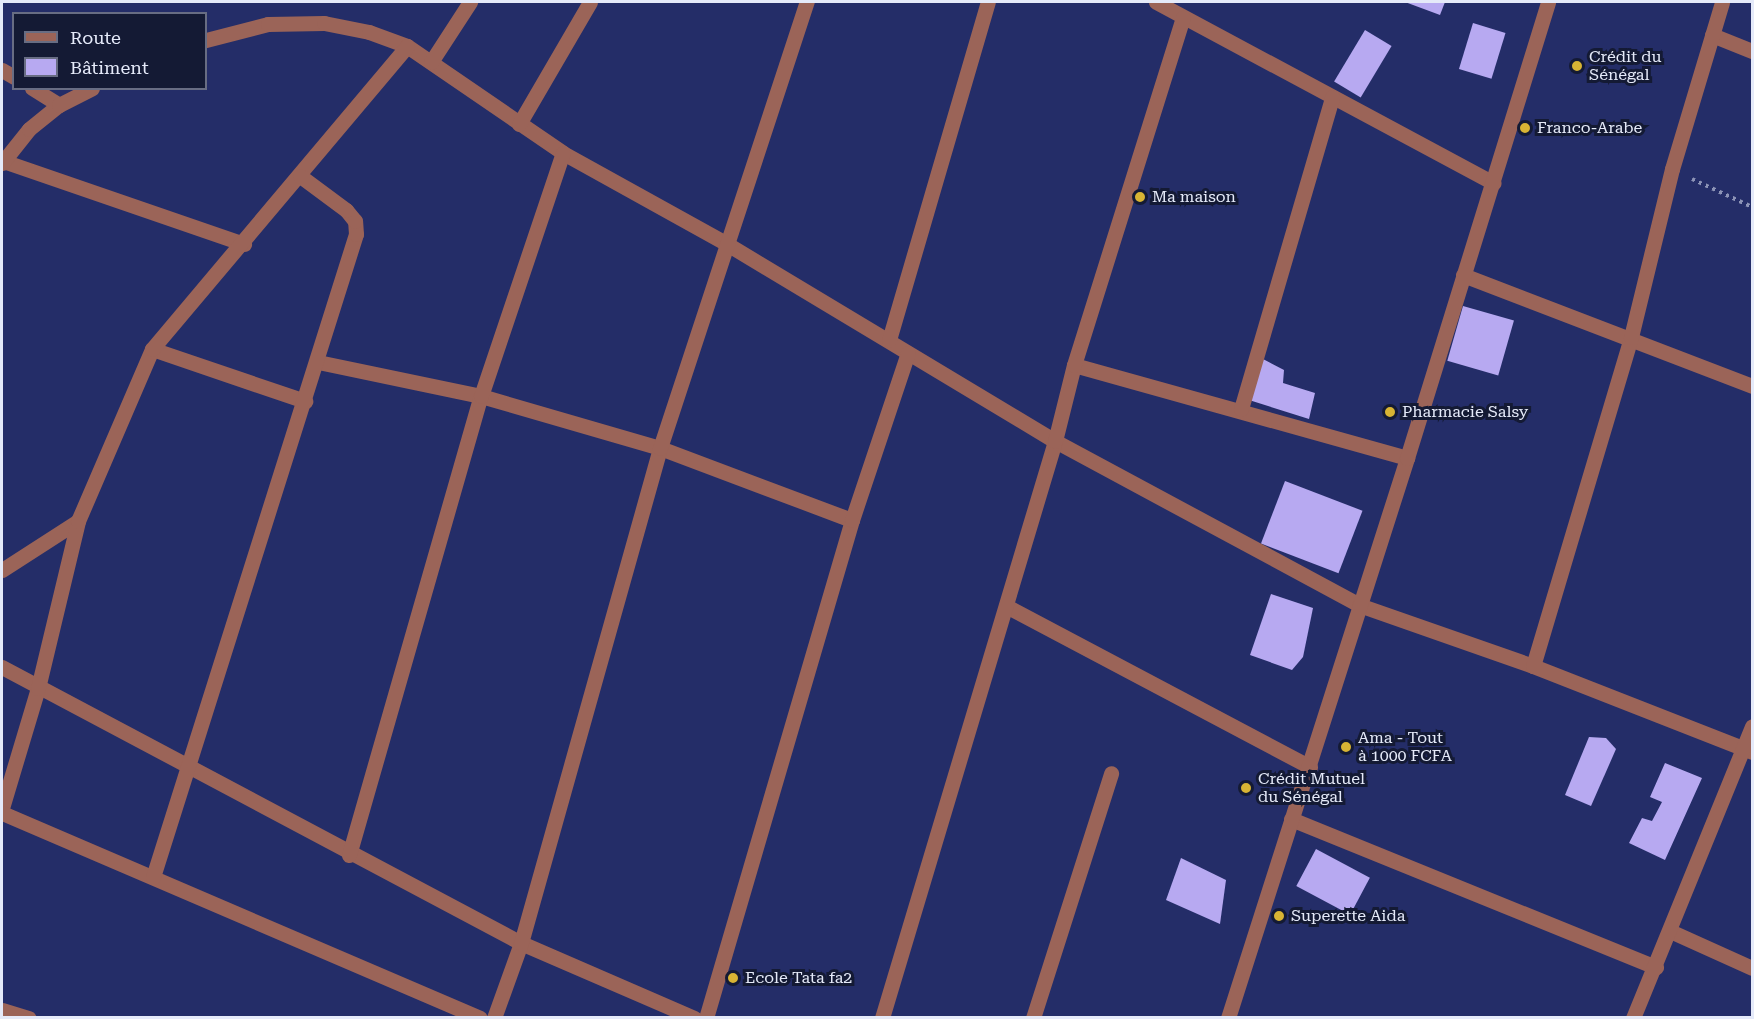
<!DOCTYPE html>
<meta charset="utf-8">
<style>
body{margin:0}
#map{position:relative;width:1754px;height:1019px;overflow:hidden;background:#242d68;font-family:"Roboto Serif",serif}
div>[style]{position:absolute}
[style*='--x']{left:calc(var(--x)*1px);top:calc(var(--y)*1px);width:calc(var(--w)*1px);rotate:calc(var(--a)*1deg)}
.building>*{inset:0;background:#b7a9f1;transform-origin:0 0}
.path>*{height:4px;margin-top:-2px;transform-origin:0;background:repeating-linear-gradient(90deg,#8c93b6 0 3px,transparent 0 7.5px)}
.minor>*{height:15px;margin:-7.5px;padding:0 7.5px;transform-origin:7.5px;border-radius:7.5px;background:#9b6458}
.dots>*{width:16px;height:16px;translate:-50% -50%;box-sizing:border-box;border:3px solid #141a34;border-radius:50%}
span{translate:-50% -50%;white-space:nowrap;text-align:center;line-height:1.15;-webkit-text-stroke:6px #141a34;paint-order:stroke}
.poi-label{font-size:16px;color:#e5eaf9}
.left{translate:0 -50%;text-align:left}
.frame{position:absolute;inset:0;border:3px solid #e5eaf9;pointer-events:none}
.legend{position:absolute;left:12px;top:12px;width:195px;height:78px;box-sizing:border-box;background:#141a34;border:2px solid #686d83;margin:0;padding:8px 10px;list-style:none;font-size:18px;color:#e5eaf9}
.legend li{display:flex;align-items:center;gap:12px;height:30px}
.legend b{width:30px;border:2px solid #686d83}
</style>
<div id="map">
<div class="building">
<div style="clip-path:polygon(1405px 2px,1445px 2px,1440px 15px)"></div>
<div style="left:1473px;top:23px;width:34px;height:48px;rotate:17deg"></div>
<div style="left:1365px;top:30px;width:31px;height:60px;rotate:31deg"></div>
<div style="left:1463px;top:306px;width:53px;height:57px;rotate:16deg"></div>
<div style="clip-path:polygon(1263px 359px,1284px 370px,1283px 383px,1315px 393px,1309px 419px,1249px 400px)"></div>
<div style="left:1285px;top:481px;width:83px;height:67px;rotate:21deg"></div>
<div style="clip-path:polygon(1271px 594px,1313px 608px,1303px 657px,1292px 670px,1250px 655px)"></div>
<div style="clip-path:polygon(1589px 737px,1606px 738px,1616px 749px,1591px 806px,1565px 795px)"></div>
<div style="clip-path:polygon(1665px 763px,1702px 778px,1665px 860px,1629px 843px,1642px 818px,1652px 821px,1662px 802px,1650px 797px)"></div>
<div style="left:1316px;top:849px;width:61px;height:42px;rotate:28deg"></div>
<div style="clip-path:polygon(1181px 858px,1226px 880px,1220px 924px,1166px 900px)"></div>
</div>
<div class="path">
<div style="--x:1692;--y:179;--w:66;--a:25"></div>
</div>
<div class="minor">
<div style="--x:1156;--y:2;--w:383;--a:28.2"></div>
<div style="--x:1712;--y:35;--w:43;--a:21.8"></div>
<div style="--x:206;--y:40;--w:64;--a:-14.5"></div>
<div style="--x:268;--y:24;--w:56;--a:-1"></div>
<div style="--x:324;--y:23;--w:46;--a:11.3"></div>
<div style="--x:369;--y:32;--w:40;--a:20.2"></div>
<div style="--x:407;--y:46;--w:189;--a:34.4"></div>
<div style="--x:563;--y:153;--w:188;--a:29"></div>
<div style="--x:727;--y:244;--w:383;--a:31"></div>
<div style="--x:1055;--y:441;--w:345;--a:28.3"></div>
<div style="--x:1359;--y:605;--w:184;--a:19.3"></div>
<div style="--x:1533;--y:666;--w:235;--a:21.4"></div>
<div style="--x:431;--y:62;--w:72;--a:-57"></div>
<div style="--x:2;--y:70;--w:14;--a:30"></div>
<div style="--x:32;--y:88;--w:32;--a:32"></div>
<div style="--x:519;--y:124;--w:141;--a:-59.8"></div>
<div style="--x:3;--y:161;--w:255;--a:19"></div>
<div style="--x:2;--y:163;--w:43;--a:-51.5"></div>
<div style="--x:29;--y:129;--w:38;--a:-39"></div>
<div style="--x:59;--y:105;--w:37;--a:-27"></div>
<div style="--x:1463;--y:275;--w:310;--a:21"></div>
<div style="--x:889;--y:340;--w:352;--a:-73.7"></div>
<div style="--x:152;--y:349;--w:162;--a:18.8"></div>
<div style="--x:318;--y:362;--w:167;--a:11.8"></div>
<div style="--x:481;--y:396;--w:186;--a:16.2"></div>
<div style="--x:660;--y:448;--w:205;--a:20.6"></div>
<div style="--x:1074;--y:365;--w:346;--a:15.6"></div>
<div style="--x:1241;--y:409;--w:325;--a:-73.7"></div>
<div style="--x:2;--y:570;--w:90;--a:-32.8"></div>
<div style="--x:1006;--y:606;--w:344;--a:27.9"></div>
<div style="--x:1533;--y:666;--w:343;--a:-73.4"></div>
<div style="--x:1631;--y:337;--w:173;--a:-76.3"></div>
<div style="--x:1672;--y:169;--w:174;--a:-73.3"></div>
<div style="--x:2;--y:667;--w:588;--a:28"></div>
<div style="--x:521;--y:943;--w:189;--a:23.4"></div>
<div style="--x:2;--y:808;--w:125;--a:-73.3"></div>
<div style="--x:38;--y:688;--w:172;--a:-76.5"></div>
<div style="--x:78;--y:521;--w:187;--a:-66.7"></div>
<div style="--x:152;--y:349;--w:396;--a:-49.9"></div>
<div style="--x:2;--y:813;--w:520;--a:23.21"></div>
<div style="--x:1291;--y:819;--w:394;--a:22.1"></div>
<div style="--x:349;--y:855;--w:478;--a:-74"></div>
<div style="--x:481;--y:396;--w:256;--a:-71.4"></div>
<div style="--x:153;--y:877;--w:674;--a:-72.48"></div>
<div style="--x:356;--y:234;--w:13;--a:-94"></div>
<div style="--x:355;--y:221;--w:14;--a:-129"></div>
<div style="--x:346;--y:210;--w:57;--a:-143.5"></div>
<div style="--x:1670;--y:931;--w:90;--a:24.3"></div>
<div style="--x:2;--y:1010;--w:28;--a:17"></div>
<div style="--x:494;--y:1018;--w:80;--a:-70.2"></div>
<div style="--x:521;--y:943;--w:514;--a:-74.31"></div>
<div style="--x:660;--y:448;--w:470;--a:-71.8"></div>
<div style="--x:706;--y:1018;--w:519;--a:-73.66"></div>
<div style="--x:852;--y:520;--w:176;--a:-71.5"></div>
<div style="--x:882;--y:1018;--w:602;--a:-73.31"></div>
<div style="--x:1055;--y:441;--w:78;--a:-76"></div>
<div style="--x:1074;--y:365;--w:364;--a:-72.6"></div>
<div style="--x:1033;--y:1018;--w:257;--a:-72.3"></div>
<div style="--x:1228;--y:1018;--w:588;--a:-72.27"></div>
<div style="--x:1407;--y:458;--w:477;--a:-72.8"></div>
<div style="--x:1633;--y:1018;--w:315;--a:-67.8"></div>
</div>
<div class="dots">
<div style="left:1577px;top:66px;background:#d8b434"></div>
<div style="left:1525px;top:128px;background:#d8b434"></div>
<div style="left:1140px;top:197px;background:#d8b434"></div>
<div style="left:1390px;top:412px;background:#d8b434"></div>
<div style="left:1346px;top:747px;background:#d8b434"></div>
<div style="left:1246px;top:788px;background:#d8b434"></div>
<div style="left:1279px;top:916px;background:#d8b434"></div>
<div style="left:733px;top:978px;background:#d8b434"></div>
</div>
<div class="poi-label">
<span class="left" style="left:1589px;top:66px">Crédit du<br>Sénégal</span>
<span class="left" style="left:1537px;top:128px">Franco-Arabe</span>
<span class="left" style="left:1152px;top:197px">Ma maison</span>
<span class="left" style="left:1402px;top:412px">Pharmacie Salsy</span>
<span class="left" style="left:1358px;top:747px">Ama - Tout<br>à 1000 FCFA</span>
<span class="left" style="left:1258px;top:788px">Crédit Mutuel<br>du Sénégal</span>
<span class="left" style="left:1291px;top:916px">Superette Aida</span>
<span class="left" style="left:745px;top:978px">Ecole Tata fa2</span>
</div>
<div class="frame"></div>
<ul class="legend">
<li><b style="height:8px;background:#9b6458"></b>Route</li>
<li><b style="height:16px;background:#b7a9f1"></b>Bâtiment</li>
</ul>
</div>
